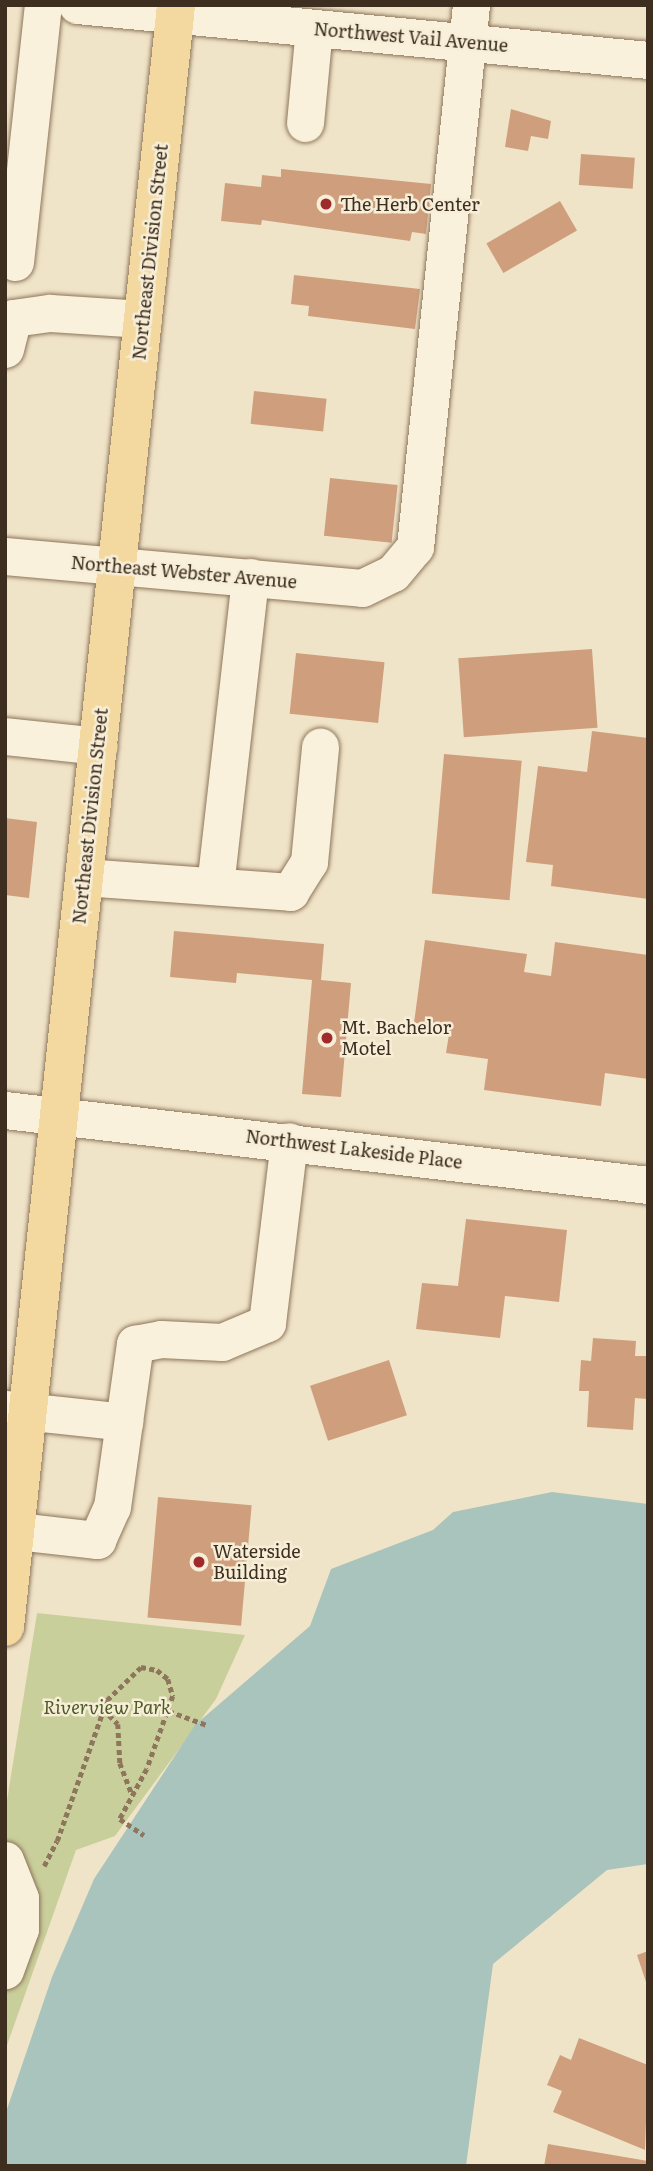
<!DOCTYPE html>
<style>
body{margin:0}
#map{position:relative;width:653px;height:2171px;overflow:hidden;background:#f0e4c8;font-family:Literata,serif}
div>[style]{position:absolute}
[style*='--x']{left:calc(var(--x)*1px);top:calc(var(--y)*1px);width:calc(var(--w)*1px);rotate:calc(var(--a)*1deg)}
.green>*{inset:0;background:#c9cf9b}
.water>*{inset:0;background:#a9c4bc}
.building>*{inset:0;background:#cf9f7d;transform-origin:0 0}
.path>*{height:4.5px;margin-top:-2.25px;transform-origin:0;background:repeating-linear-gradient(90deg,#8d765c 0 5px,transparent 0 8.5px)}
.roads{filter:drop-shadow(0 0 2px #8d765c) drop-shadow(0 0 2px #8d765c)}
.minor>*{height:37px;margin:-18.5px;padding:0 18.5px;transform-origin:18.5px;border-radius:18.5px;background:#faf1dc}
.major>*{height:38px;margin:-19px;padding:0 19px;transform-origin:19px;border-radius:19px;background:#f3d9a0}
.dots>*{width:19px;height:19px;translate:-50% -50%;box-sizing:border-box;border:4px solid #f7eed8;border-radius:50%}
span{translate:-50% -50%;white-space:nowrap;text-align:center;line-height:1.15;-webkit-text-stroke:5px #f7eed8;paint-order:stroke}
.street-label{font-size:18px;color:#3d2e20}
.poi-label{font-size:18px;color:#3d2e20}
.left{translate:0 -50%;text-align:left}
.park-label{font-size:18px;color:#4d5a26;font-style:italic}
.frame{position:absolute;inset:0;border:7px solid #3d2e20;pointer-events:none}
</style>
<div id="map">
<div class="green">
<div style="clip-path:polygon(37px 1613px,245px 1635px,216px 1699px,115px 1836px,76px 1850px,5px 2051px,5px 1813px)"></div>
</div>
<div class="water">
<div style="clip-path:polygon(552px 1492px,648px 1504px,648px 1864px,607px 1870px,493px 1964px,466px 2166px,5px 2166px,5px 2115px,52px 1977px,94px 1879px,195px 1725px,310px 1626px,331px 1569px,433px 1530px,453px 1512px)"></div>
</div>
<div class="building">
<div style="clip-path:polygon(511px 109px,551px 121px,548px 139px,531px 136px,528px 151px,505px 147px)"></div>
<div style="left:581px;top:154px;width:54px;height:31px;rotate:4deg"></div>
<div style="clip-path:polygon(281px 169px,431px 184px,426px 234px,412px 232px,410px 241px,262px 220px,261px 225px,221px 221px,225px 183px,261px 187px,262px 175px,281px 177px)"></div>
<div style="left:560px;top:201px;width:34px;height:85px;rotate:60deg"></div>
<div style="clip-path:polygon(294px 275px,420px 289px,415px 329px,308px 316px,309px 306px,291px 304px)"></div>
<div style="left:254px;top:391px;width:73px;height:33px;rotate:6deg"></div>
<div style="left:330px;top:478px;width:68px;height:58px;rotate:6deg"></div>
<div style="left:592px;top:649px;width:79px;height:134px;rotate:86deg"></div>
<div style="left:296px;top:653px;width:89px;height:61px;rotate:6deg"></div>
<div style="clip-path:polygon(592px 731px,648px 738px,648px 899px,551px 886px,553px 865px,526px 862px,538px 766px,587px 772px)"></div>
<div style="left:444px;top:754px;width:78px;height:140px;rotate:5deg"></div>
<div style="clip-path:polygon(5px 818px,37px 822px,29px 898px,5px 895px)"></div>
<div style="clip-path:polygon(174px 931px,324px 944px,321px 980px,351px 983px,341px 1097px,302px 1094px,312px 980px,237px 973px,236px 983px,170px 977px)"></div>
<div style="clip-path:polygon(425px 940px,527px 954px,524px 972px,551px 976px,555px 942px,648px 955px,648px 1079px,605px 1073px,601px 1106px,484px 1090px,488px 1059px,446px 1053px,450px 1028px,414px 1023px)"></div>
<div style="clip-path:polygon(466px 1219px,567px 1230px,559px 1302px,505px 1296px,500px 1338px,416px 1329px,422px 1283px,458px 1286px)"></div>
<div style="clip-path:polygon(593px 1338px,636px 1341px,635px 1356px,646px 1356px,647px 1399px,635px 1398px,633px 1430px,587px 1427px,589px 1391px,579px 1391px,581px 1360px,591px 1361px)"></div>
<div style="left:389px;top:1360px;width:58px;height:83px;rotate:72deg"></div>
<div style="left:158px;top:1497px;width:94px;height:121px;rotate:5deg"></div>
<div style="clip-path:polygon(648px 1951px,648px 1985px,647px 1985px,637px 1955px)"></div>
<div style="clip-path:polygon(579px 2038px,648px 2065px,645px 2150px,553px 2112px,562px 2091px,547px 2085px,560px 2055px,571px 2060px)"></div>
<div style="clip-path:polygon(548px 2144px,648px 2161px,648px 2166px,544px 2166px)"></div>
</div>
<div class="path">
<div style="--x:103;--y:1709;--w:21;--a:45"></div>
<div style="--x:118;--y:1724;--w:39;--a:87"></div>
<div style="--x:120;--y:1763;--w:34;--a:69"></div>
<div style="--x:169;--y:1711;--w:40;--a:20.2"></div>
<div style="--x:44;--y:1866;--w:28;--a:-63"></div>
<div style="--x:57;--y:1841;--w:150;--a:-70.5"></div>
<div style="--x:107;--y:1700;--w:47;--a:-44.1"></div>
<div style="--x:141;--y:1667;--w:16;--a:11"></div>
<div style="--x:157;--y:1670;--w:14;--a:39"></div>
<div style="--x:168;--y:1679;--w:18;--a:74"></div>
<div style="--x:173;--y:1696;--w:77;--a:109.6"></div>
<div style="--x:147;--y:1769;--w:57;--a:118.4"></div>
<div style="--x:120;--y:1819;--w:29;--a:34"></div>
</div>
<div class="roads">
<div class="minor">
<div style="--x:77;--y:5;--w:574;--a:5.5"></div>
<div style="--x:305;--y:123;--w:95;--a:-84.6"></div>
<div style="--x:15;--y:262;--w:259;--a:-83.8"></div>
<div style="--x:5;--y:349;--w:32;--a:-76"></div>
<div style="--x:13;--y:318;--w:37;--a:-8"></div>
<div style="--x:50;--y:313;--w:93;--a:3.7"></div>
<div style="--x:5;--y:556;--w:358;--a:5.1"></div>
<div style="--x:362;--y:588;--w:34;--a:-26"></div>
<div style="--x:393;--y:573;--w:34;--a:-50"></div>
<div style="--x:415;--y:547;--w:545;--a:-84.1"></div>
<div style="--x:5;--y:736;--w:94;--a:6.1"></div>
<div style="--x:83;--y:877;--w:208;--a:4.1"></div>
<div style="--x:290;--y:892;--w:36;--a:-58"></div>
<div style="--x:309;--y:862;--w:116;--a:-84.5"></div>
<div style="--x:215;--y:886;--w:311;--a:-83.5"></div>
<div style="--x:5;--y:1110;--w:647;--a:6.65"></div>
<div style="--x:5;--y:1409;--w:120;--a:6.2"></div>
<div style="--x:17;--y:1531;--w:81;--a:6.4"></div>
<div style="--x:97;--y:1540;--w:36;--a:-66"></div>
<div style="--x:112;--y:1507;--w:165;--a:-82"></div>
<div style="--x:135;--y:1344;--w:26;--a:-11"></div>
<div style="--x:161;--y:1339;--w:61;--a:2.8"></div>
<div style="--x:222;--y:1342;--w:49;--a:-22.9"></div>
<div style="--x:267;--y:1323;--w:183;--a:-83.1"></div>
<div style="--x:5;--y:1860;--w:41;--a:68.5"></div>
<div style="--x:20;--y:1898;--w:31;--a:90"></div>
<div style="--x:20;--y:1929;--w:44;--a:110.1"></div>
</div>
<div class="major">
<div style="--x:5;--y:1627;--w:1631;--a:-83.98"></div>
</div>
</div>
<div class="dots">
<div style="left:326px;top:204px;background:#9e2a2b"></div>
<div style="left:327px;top:1038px;background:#9e2a2b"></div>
<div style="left:199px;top:1562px;background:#9e2a2b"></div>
</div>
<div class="street-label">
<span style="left:411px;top:37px;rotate:5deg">Northwest Vail Avenue</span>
<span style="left:150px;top:252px;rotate:-84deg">Northeast Division Street</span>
<span style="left:184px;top:572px;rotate:5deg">Northeast Webster Avenue</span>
<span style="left:90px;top:816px;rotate:-84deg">Northeast Division Street</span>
<span style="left:354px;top:1149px;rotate:7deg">Northwest Lakeside Place</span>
</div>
<div class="poi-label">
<span class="left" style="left:340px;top:204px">The Herb Center</span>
<span class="left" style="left:341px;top:1038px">Mt. Bachelor<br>Motel</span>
<span class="left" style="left:213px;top:1562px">Waterside<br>Building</span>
</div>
<div class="park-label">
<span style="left:107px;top:1707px">Riverview Park</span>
</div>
<div class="frame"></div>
</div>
